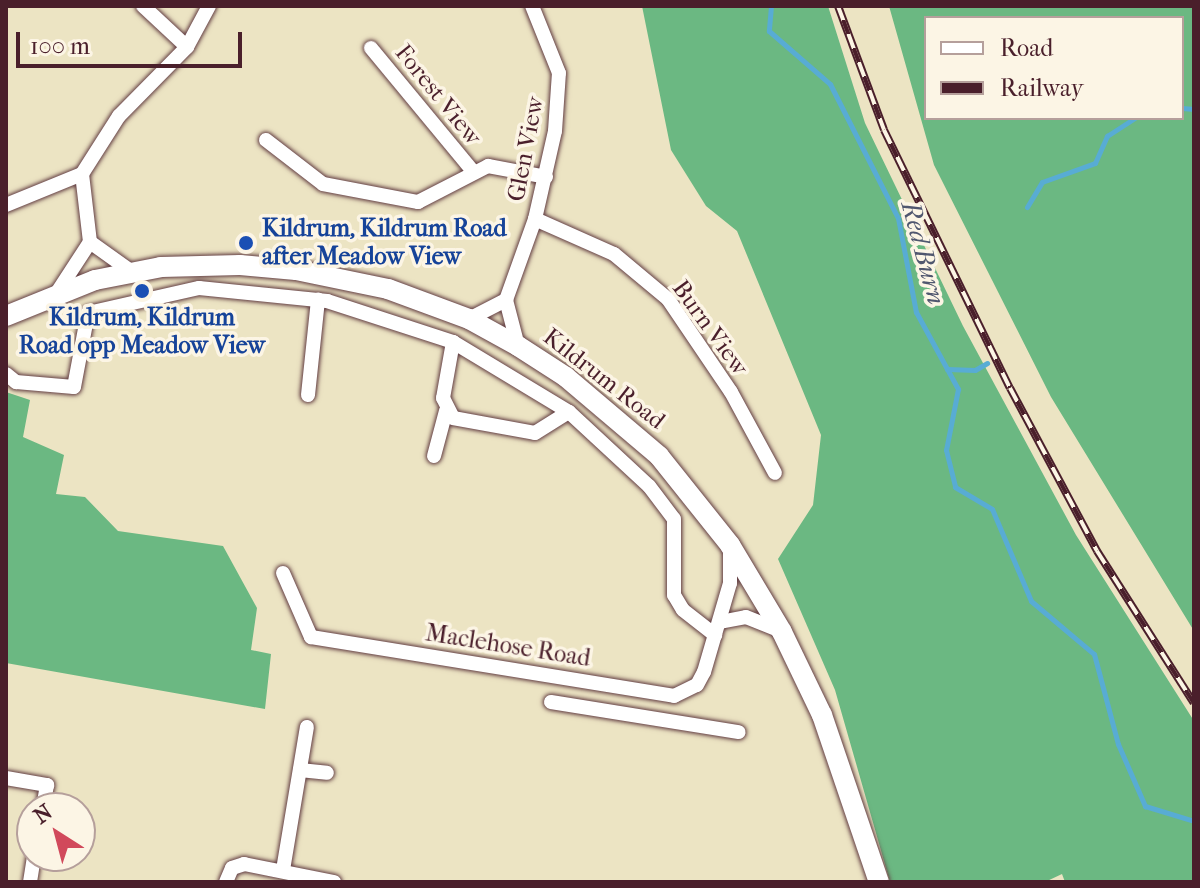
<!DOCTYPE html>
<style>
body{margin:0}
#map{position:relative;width:1200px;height:888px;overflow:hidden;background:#ece4c3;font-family:"IM FELL French Canon",serif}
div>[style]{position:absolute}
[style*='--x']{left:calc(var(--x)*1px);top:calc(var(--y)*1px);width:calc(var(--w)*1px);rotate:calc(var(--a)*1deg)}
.forest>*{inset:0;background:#6bb882}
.stream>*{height:5px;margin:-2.5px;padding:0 2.5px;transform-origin:2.5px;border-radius:2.5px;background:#58acd4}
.roads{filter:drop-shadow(0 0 2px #623d42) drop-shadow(0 0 2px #623d42)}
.street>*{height:14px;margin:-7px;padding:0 7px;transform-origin:7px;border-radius:7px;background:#fff}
.secondary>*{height:20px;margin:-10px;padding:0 10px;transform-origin:10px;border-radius:10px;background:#fff}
.rail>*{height:8px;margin-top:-4px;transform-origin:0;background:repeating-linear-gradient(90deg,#fcf5e5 0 15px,#4a1f2b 0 30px);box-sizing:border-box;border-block:2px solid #4a1f2b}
.dots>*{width:22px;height:22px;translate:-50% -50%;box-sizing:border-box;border:4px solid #fcf5e5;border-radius:50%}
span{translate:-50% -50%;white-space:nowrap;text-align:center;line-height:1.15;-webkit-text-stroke:7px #fcf5e5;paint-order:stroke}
.street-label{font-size:24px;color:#4a1f2b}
.transit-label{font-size:24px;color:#164399;font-weight:700}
.left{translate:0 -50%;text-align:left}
.water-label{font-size:26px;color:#50576f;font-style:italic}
.frame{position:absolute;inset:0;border:8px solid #4a1f2b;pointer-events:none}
.legend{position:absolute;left:924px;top:16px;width:260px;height:104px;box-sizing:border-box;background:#fcf5e5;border:2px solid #b59f9b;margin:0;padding:10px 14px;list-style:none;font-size:24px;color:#4a1f2b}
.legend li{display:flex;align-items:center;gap:16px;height:40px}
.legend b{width:40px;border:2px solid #b59f9b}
.north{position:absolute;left:16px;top:792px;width:80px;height:80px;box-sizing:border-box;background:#fcf5e5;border:2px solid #b59f9b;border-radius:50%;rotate:324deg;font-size:22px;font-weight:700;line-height:32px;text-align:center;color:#4a1f2b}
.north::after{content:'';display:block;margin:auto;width:28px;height:36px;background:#d1495b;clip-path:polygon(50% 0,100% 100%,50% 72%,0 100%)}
.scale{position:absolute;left:16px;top:32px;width:226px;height:36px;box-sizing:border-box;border:4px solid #4a1f2b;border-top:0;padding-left:10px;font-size:24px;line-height:28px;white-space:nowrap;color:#4a1f2b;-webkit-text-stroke:6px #fcf5e5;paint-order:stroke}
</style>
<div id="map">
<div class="forest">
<div style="clip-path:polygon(642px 6px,828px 6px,865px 123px,963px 326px,1076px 535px,1194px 721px,1194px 882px,1065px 882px,1062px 874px,1045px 882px,890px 882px,835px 690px,778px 559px,813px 505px,821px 435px,737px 231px,706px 206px,671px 150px)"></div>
<div style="clip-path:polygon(evenodd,889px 6px,1194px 6px,1194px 631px,1051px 397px,934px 165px,889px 6px,1182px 18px,1182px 118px,926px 118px,926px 18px,1182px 18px)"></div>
<div style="clip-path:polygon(6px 392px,30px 400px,23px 437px,64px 455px,56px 494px,85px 497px,118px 531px,223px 546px,257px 608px,251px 650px,271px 654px,265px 709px,6px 663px)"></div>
</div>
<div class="stream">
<div style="--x:771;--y:6;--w:25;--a:95"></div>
<div style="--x:769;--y:31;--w:81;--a:41"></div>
<div style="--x:830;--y:84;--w:150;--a:63.1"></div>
<div style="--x:898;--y:218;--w:96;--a:79.2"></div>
<div style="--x:916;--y:312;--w:88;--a:61.4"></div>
<div style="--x:958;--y:389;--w:62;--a:101.1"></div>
<div style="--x:946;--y:450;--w:38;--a:76"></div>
<div style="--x:955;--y:487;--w:43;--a:30.7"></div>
<div style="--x:992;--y:509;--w:100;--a:67"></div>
<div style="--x:1031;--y:601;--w:82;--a:40.1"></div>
<div style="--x:1094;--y:654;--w:93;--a:75.1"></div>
<div style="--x:1118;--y:744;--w:68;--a:66.5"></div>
<div style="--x:1145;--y:806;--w:51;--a:17"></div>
<div style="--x:1182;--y:108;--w:12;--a:5"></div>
<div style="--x:1027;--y:207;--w:29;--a:-59"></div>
<div style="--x:1042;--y:182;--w:56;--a:-19.7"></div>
<div style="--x:1095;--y:163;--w:30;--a:-66"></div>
<div style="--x:1107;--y:136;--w:33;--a:-33"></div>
<div style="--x:947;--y:369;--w:28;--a:2"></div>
<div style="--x:975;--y:370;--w:14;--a:-30"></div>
</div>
<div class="roads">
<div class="street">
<div style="--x:143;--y:6;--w:60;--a:43"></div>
<div style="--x:371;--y:48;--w:158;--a:50.4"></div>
<div style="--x:266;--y:140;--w:72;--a:37.7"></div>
<div style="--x:323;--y:184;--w:97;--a:10.7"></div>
<div style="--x:418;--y:202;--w:79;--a:-27.2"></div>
<div style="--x:488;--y:166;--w:59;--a:10.7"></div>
<div style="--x:6;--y:205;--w:82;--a:-22.2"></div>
<div style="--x:535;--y:219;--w:86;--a:23.9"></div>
<div style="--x:614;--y:254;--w:70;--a:39.8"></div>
<div style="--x:668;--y:299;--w:112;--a:55.9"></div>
<div style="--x:731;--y:392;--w:92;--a:61.5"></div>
<div style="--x:90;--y:242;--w:52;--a:35.5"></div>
<div style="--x:58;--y:291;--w:59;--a:-56.9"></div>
<div style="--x:90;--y:242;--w:68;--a:-96.7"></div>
<div style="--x:82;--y:174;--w:69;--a:-57.5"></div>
<div style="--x:119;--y:116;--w:97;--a:-45.4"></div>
<div style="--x:187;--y:47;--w:47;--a:-61.8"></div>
<div style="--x:506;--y:300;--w:48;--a:75.4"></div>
<div style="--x:469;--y:319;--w:42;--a:-27.2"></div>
<div style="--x:506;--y:300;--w:86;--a:-70.3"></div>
<div style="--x:535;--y:219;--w:90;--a:-77.2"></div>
<div style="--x:555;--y:131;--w:58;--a:-86.1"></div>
<div style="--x:559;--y:73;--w:72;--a:-111.9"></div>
<div style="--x:453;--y:342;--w:57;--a:100.1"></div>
<div style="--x:443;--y:398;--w:22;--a:63"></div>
<div style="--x:453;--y:418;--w:83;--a:10.4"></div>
<div style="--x:535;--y:433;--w:40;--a:-32"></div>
<div style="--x:6;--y:374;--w:13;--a:39"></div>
<div style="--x:16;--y:382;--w:58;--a:4.9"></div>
<div style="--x:74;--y:387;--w:75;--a:-79.3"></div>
<div style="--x:88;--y:313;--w:114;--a:-12.7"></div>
<div style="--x:199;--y:288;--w:129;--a:5.8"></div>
<div style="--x:327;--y:301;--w:133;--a:18"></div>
<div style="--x:453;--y:342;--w:135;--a:31.1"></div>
<div style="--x:569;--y:412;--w:109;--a:42.8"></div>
<div style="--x:649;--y:486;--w:41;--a:52.9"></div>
<div style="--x:674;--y:519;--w:76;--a:90"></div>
<div style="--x:674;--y:595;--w:17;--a:59"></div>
<div style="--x:683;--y:610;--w:41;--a:38"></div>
<div style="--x:308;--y:395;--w:96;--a:-84"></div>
<div style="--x:434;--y:456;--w:47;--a:-75.1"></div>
<div style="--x:283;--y:573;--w:70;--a:66.4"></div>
<div style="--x:311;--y:637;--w:368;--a:9.2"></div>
<div style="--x:674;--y:696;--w:25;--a:-26"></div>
<div style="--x:697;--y:685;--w:15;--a:-62"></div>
<div style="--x:704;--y:672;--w:93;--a:-73.7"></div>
<div style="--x:730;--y:583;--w:33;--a:-90"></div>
<div style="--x:720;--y:622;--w:26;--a:-11"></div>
<div style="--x:746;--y:617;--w:35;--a:22"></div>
<div style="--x:551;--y:702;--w:190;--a:9.1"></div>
<div style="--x:300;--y:770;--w:27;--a:6"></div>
<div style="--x:6;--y:778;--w:42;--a:9.7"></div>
<div style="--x:47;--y:785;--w:23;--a:100"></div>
<div style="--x:283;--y:870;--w:145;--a:-80.5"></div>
<div style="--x:30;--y:882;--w:26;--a:-81"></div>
<div style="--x:226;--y:882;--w:15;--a:-67"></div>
<div style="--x:232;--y:868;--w:13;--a:-18"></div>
<div style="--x:244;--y:864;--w:92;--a:11.3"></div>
</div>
<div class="secondary">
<div style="--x:6;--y:316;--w:96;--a:-22"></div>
<div style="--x:95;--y:280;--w:67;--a:-11.1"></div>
<div style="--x:161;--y:267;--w:79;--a:-1.5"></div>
<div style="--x:240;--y:265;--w:56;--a:5.1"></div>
<div style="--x:296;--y:270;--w:94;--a:11.7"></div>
<div style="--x:388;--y:289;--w:86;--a:20.3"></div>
<div style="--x:469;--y:319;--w:56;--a:28.9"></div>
<div style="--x:518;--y:346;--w:57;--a:32.9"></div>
<div style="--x:566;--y:377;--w:122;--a:40.3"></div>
<div style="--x:659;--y:456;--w:114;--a:51.4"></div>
<div style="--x:730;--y:545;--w:101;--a:59.1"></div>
<div style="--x:782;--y:632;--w:92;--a:64.3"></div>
<div style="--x:822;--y:715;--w:176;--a:71.2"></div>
</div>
</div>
<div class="rail">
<div style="--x:838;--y:6;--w:132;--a:69.6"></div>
<div style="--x:884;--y:130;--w:287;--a:64"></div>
<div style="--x:1010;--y:388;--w:185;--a:61.9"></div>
<div style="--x:1097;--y:551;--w:180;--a:57.5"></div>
</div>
<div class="dots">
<div style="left:246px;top:243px;background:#1a4fb4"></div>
<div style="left:142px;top:291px;background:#1a4fb4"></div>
</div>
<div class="street-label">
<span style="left:438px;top:95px;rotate:51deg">Forest View</span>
<span style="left:526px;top:149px;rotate:-79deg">Glen View</span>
<span style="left:710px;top:328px;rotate:54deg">Burn View</span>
<span style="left:604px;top:379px;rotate:38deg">Kildrum Road</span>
<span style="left:508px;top:646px;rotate:9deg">Maclehose Road</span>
</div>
<div class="transit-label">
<span class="left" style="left:262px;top:243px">Kildrum, Kildrum Road<br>after Meadow View</span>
<span style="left:142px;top:332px">Kildrum, Kildrum<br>Road opp Meadow View</span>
</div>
<div class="water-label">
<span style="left:923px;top:253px;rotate:75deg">Red Burn</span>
</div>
<div class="frame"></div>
<ul class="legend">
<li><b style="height:10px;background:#fff"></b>Road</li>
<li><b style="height:10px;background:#4a1f2b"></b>Railway</li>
</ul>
<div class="north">N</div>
<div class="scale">100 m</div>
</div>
